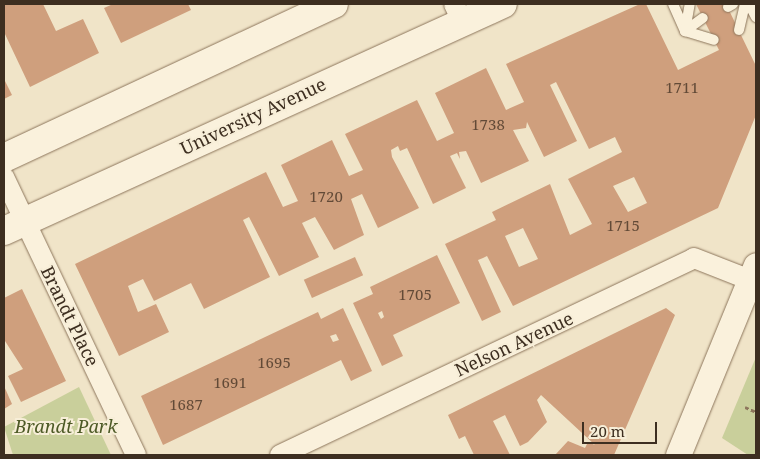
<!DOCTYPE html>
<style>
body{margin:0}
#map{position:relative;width:760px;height:459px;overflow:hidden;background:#f0e4c8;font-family:"Noto Serif",serif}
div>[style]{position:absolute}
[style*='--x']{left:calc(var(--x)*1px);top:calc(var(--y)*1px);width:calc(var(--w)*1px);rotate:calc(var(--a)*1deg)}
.green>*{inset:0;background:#c9cf9b}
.building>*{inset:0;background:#cf9f7d;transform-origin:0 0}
.path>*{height:3px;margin-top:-1.5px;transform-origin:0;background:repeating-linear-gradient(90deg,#8d765c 0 4px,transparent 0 6.5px)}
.roads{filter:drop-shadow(0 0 1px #8d765c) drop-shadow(0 0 1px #8d765c)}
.service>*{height:10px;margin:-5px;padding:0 5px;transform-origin:5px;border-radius:5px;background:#faf1dc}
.minor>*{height:20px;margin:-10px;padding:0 10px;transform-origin:10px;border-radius:10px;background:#faf1dc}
.tertiary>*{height:25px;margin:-12.5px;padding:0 12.5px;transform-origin:12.5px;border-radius:12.5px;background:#faf1dc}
.secondary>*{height:28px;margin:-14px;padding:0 14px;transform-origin:14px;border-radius:14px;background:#faf1dc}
span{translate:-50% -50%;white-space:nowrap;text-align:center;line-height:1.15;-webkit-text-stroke:4px #f7eed8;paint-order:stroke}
.number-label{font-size:15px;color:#624a37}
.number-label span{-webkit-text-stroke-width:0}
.street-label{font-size:18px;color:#3d2e20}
.park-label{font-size:18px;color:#4d5a26;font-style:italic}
.frame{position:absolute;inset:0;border:5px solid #3d2e20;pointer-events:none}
.scale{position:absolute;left:582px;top:422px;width:75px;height:22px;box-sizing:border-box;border:2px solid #3d2e20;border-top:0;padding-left:6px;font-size:15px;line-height:18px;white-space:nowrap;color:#3d2e20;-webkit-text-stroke:4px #f7eed8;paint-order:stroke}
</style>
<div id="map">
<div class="green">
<div style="clip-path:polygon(756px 357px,756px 455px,748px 455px,722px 438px)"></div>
<div style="clip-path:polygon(79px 387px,111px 455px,13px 455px,4px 427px)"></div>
</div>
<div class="building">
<div style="clip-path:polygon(4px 4px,43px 4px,56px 31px,83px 19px,99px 53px,30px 87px,4px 32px)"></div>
<div style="clip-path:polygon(113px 4px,188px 4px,191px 10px,121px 43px,104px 8px)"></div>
<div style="clip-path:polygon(evenodd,640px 4px,646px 4px,678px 70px,719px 50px,696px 4px,726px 4px,756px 66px,756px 115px,718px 208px,513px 306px,487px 256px,483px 258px,478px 260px,501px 312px,482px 321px,445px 244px,496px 220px,492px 212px,550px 184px,570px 235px,592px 224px,568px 179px,622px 152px,615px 137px,589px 149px,556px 82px,550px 85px,577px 141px,544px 157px,527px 122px,526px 128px,513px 130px,529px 161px,481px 183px,466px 151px,459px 152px,460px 159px,457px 153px,450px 156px,466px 188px,433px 204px,407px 148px,400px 151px,398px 146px,391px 150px,392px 157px,419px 208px,378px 228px,362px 194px,351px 199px,364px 235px,334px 250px,315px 217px,302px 223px,319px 257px,279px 276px,249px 217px,243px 220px,270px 277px,204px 309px,191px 283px,154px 301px,143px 279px,128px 286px,138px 312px,156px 304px,169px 332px,119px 356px,75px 264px,266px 172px,283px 207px,298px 201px,281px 165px,332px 140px,349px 176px,363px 170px,345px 134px,417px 100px,437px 141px,454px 133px,435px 93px,486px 68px,506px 110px,524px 102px,506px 64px,640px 4px,634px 177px,647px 203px,628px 212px,613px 186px,634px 177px,640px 4px,523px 228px,538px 259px,519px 267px,505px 236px,523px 228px)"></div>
<div style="clip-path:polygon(4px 79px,12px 95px,4px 99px)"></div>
<div style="clip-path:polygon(evenodd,437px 255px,460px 303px,393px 335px,403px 356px,382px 366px,353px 303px,373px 294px,370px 287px,437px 255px,382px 311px,384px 317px,381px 319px,378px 313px,382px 311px)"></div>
<div style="left:355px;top:257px;width:20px;height:56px;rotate:66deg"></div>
<div style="clip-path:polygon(22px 289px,66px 381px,21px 402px,8px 376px,23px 369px,5px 341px,4px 298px)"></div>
<div style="clip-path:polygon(evenodd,343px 308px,372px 371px,351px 381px,341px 360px,163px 445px,141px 396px,318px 312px,321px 319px,343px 308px,336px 334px,339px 340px,333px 342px,330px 336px,336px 334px)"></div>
<div style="clip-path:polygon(666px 308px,675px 315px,614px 455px,555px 455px,568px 441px,585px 448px,588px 442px,595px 445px,541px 395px,537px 400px,547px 422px,528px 442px,520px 446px,505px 415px,493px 421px,510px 455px,474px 455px,465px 436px,459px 439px,448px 415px)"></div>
<div style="clip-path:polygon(4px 386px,12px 404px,4px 409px)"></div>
</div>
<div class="path">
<div style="--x:745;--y:407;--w:12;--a:24"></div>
</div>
<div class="roads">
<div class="service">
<div style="--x:673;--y:4;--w:30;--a:66"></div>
<div style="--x:685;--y:31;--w:30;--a:17"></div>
<div style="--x:749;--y:4;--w:15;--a:62"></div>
<div style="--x:728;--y:7;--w:6;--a:-31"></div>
<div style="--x:739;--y:30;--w:27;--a:-77"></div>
<div style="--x:685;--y:31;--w:27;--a:-80"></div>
<div style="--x:685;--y:31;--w:22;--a:-36"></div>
</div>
<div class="minor">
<div style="--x:454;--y:4;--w:19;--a:65"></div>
<div style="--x:4;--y:177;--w:308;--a:64.6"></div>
<div style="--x:280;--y:455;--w:458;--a:-25.4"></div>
<div style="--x:694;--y:258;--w:60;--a:21.4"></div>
</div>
<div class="tertiary">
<div style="--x:678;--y:455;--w:205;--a:-67.7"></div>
</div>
<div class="secondary">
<div style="--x:4;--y:158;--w:364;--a:-25"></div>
<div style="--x:4;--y:231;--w:548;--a:-24.46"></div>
</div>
</div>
<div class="number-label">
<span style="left:682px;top:88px">1711</span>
<span style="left:488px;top:125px">1738</span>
<span style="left:326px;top:197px">1720</span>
<span style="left:623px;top:226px">1715</span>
<span style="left:415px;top:295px">1705</span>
<span style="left:274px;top:363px">1695</span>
<span style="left:230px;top:383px">1691</span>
<span style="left:186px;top:405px">1687</span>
</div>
<div class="street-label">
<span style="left:253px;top:116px;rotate:-25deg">University Avenue</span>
<span style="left:70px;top:316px;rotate:64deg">Brandt Place</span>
<span style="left:514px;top:344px;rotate:-25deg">Nelson Avenue</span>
</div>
<div class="park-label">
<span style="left:66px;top:426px">Brandt Park</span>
</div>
<div class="frame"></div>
<div class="scale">20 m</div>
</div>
